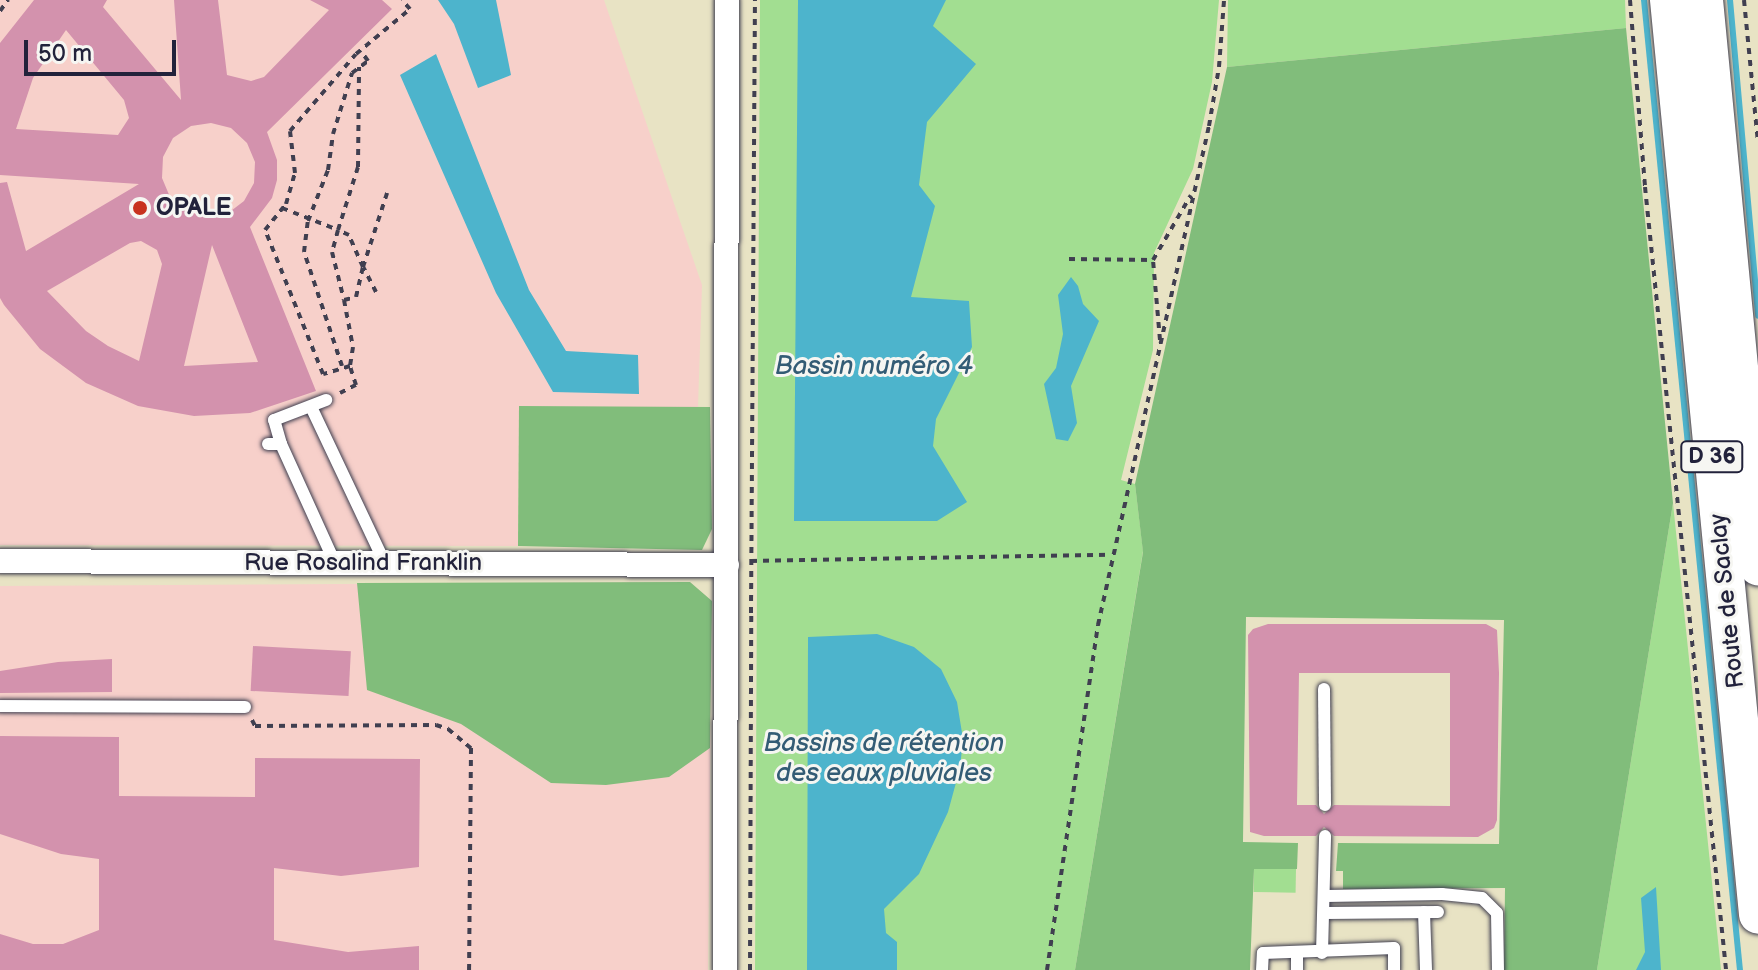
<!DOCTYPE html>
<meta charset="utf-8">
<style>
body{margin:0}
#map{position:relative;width:1758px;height:970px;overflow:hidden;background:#e8e3c4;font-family:"Balsamiq Sans",sans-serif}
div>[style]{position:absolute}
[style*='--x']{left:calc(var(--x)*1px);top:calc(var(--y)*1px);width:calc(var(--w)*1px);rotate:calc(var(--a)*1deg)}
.built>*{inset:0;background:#f7d0ca}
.green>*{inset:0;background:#a2de91;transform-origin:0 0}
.forest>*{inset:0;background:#81bd7b}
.water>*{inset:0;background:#4db4cc}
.stream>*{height:6px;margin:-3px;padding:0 3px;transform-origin:3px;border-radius:3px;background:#4db4cc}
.building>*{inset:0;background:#d392ad;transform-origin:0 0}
.path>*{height:4px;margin-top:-2px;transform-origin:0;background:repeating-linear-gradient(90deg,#403f50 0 6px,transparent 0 12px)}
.roads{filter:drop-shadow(0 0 2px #403f50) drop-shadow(0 0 2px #403f50)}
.lane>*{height:12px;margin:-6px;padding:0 6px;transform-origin:6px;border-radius:6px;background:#fff}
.street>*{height:24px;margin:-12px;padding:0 12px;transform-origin:12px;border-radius:12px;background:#fff}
.primary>*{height:38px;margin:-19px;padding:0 19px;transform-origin:19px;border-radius:19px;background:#fff}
.dots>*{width:22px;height:22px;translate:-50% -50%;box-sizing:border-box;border:4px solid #f6f6f2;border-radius:50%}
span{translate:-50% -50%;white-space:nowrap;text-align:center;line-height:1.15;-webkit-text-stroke:6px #f6f6f2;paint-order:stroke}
.shield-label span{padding:2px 6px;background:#f6f6f2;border:2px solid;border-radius:6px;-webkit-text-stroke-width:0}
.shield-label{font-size:22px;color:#22223b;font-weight:700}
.poi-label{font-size:24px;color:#22223b;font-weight:700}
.left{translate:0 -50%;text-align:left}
.street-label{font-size:24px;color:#22223b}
.water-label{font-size:26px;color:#335c75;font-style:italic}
.scale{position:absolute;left:24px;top:40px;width:152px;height:36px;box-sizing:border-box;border:4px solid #22223b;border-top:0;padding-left:10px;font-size:24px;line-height:28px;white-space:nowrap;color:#22223b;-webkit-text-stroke:6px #f6f6f2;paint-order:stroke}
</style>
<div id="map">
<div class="built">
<div style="clip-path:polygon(0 0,604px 0,702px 285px,698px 407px,519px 407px,518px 546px,0 545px)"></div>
<div style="clip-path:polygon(690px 582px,712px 601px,708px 970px,0 970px,0 586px)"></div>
</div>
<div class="green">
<div style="clip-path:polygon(760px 0,1219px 0,1212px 82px,1193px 169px,1154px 253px,1153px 350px,1121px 480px,1135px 484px,1143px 551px,1075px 970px,755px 970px)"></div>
<div style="clip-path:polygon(1228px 0,1625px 0,1626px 28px,1227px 67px)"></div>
<div style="clip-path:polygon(1673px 503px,1721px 970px,1597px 970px)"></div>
<div style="left:1254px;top:868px;width:42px;height:24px;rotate:1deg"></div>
</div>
<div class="forest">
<div style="clip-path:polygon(1626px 28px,1673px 503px,1597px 970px,1504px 970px,1505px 888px,1343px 889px,1343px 871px,1336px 871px,1338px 843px,1499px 844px,1504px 620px,1246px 617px,1243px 842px,1298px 843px,1297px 869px,1254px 869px,1250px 970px,1075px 970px,1143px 552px,1135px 484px,1227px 67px)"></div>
<div style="clip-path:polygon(519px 406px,710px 407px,712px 529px,702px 550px,518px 546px)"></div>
<div style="clip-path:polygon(690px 582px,712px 601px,710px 748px,669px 777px,606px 785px,551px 783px,461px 724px,367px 690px,357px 583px)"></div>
</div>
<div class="water">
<div style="clip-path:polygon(438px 0,496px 0,511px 75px,478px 88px,454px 24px)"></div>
<div style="clip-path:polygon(798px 0,946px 0,933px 26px,976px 64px,927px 122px,919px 185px,935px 206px,911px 297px,969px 301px,972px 347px,936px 419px,933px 446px,967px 502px,937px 521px,794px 521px)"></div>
<div style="clip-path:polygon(436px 54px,529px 290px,566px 351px,638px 355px,639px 394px,553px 392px,496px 293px,400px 75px)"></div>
<div style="clip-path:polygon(1071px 277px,1078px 286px,1083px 304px,1099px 321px,1071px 386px,1077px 423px,1068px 441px,1056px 439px,1044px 384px,1056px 368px,1063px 334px,1058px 295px)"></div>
<div style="clip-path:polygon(877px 634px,914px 647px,941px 669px,957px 702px,963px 739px,960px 768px,948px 812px,919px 874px,884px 909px,886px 933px,897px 942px,897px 970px,807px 970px,808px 637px)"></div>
<div style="clip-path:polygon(1656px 887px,1661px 970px,1636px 970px,1645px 952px,1641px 898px)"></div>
</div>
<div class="stream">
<div style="--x:1644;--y:0;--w:975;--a:84.35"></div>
<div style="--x:1730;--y:0;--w:317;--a:84.9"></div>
</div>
<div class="building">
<div style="clip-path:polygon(evenodd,34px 0,107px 0,103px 7px,181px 100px,174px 0,218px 0,227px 75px,251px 81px,264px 77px,329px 10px,310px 0,382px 0,392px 9px,267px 132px,277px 160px,277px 180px,272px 198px,250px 227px,316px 391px,250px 413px,194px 416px,138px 406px,86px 383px,40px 349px,4px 305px,0 298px,0 183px,7px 182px,26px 251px,139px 184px,0 175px,0 43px,34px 0,66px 30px,124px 100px,129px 118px,118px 135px,16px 129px,33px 78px,66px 30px,34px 0,211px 123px,231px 128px,247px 143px,255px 162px,254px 183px,244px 201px,227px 214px,206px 217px,186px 211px,170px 197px,162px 178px,163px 157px,173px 138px,191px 126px,211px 123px,34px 0,141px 241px,157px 250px,162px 264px,139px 361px,108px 346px,86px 331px,47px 291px,130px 243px,141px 241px,34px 0,212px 245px,258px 362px,184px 366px,212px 245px)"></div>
<div style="clip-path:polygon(evenodd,1268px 624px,1486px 624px,1497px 630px,1499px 673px,1497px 820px,1494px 828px,1478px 837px,1334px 836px,1324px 827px,1316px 836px,1264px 836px,1250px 832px,1248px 635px,1253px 629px,1268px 624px,1299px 673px,1450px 673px,1450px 806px,1334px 805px,1324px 814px,1316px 805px,1297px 805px,1299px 673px)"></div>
<div style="left:253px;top:646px;width:98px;height:45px;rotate:3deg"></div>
<div style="clip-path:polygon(112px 659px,112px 692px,0 693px,0 671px,58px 662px)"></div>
<div style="clip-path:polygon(0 736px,119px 737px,119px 796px,255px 797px,255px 758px,420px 759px,419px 867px,341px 876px,274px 868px,274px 940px,348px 952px,419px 946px,419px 970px,0 970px,0 934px,33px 944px,63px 944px,99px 930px,99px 859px,61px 854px,0 834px)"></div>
</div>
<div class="path">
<div style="--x:1630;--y:0;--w:188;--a:85.4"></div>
<div style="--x:1645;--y:187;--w:787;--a:84.09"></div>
<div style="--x:1744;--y:0;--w:143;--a:84.4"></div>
<div style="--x:0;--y:11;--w:14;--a:-54"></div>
<div style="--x:282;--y:208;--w:60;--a:21.4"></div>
<div style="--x:338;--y:230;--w:23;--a:105"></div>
<div style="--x:332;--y:252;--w:49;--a:76"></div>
<div style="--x:344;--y:300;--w:12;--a:-14"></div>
<div style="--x:356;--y:297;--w:31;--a:-77"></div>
<div style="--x:363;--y:267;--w:35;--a:-114"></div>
<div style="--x:349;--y:235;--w:12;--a:-156"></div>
<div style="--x:338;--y:230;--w:66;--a:-72.4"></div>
<div style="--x:358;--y:167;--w:100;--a:-89.4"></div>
<div style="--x:1069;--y:259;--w:84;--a:0.7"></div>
<div style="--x:376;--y:292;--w:28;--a:-117"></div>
<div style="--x:363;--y:267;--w:78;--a:-72"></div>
<div style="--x:344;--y:300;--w:48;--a:79.2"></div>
<div style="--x:353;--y:347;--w:19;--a:99"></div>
<div style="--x:1160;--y:340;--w:80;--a:-95"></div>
<div style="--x:1153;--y:260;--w:75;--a:-59.7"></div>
<div style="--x:342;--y:366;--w:120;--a:-108.4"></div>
<div style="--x:304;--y:252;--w:31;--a:-83"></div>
<div style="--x:308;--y:221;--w:55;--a:-68.6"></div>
<div style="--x:328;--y:170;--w:36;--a:-82"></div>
<div style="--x:333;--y:134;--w:64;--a:-72.7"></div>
<div style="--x:352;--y:73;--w:20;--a:-37"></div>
<div style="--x:368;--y:61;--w:12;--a:-125"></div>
<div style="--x:340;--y:393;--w:18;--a:-27"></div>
<div style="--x:356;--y:385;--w:20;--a:-108"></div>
<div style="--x:350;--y:366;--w:28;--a:163"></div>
<div style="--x:323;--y:374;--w:155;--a:-111.9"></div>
<div style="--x:265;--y:230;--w:33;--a:-51"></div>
<div style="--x:286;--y:204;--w:32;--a:-74"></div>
<div style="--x:295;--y:173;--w:42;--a:-96.8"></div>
<div style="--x:290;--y:131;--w:101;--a:-49.4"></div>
<div style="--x:356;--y:54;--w:70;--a:-39.8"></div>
<div style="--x:410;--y:9;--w:12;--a:-132"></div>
<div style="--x:751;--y:561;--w:360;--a:-1"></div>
<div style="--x:751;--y:613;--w:613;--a:-89.63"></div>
<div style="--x:252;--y:720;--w:7;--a:63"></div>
<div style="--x:255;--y:726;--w:181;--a:-0.3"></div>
<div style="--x:436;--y:725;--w:13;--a:18"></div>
<div style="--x:448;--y:729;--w:30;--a:40"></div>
<div style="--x:471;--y:748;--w:222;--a:90.5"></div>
<div style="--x:750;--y:970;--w:357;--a:-89.8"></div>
<div style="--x:1047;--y:970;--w:349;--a:-81.6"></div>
<div style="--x:1098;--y:625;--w:511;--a:-77.46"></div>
<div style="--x:1209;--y:126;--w:60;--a:-80.4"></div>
<div style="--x:1219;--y:67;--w:67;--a:-85.7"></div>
</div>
<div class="roads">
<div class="lane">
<div style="--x:313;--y:411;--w:168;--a:64.7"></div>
<div style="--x:268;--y:444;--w:13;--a:0"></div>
<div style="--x:281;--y:444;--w:131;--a:65.6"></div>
<div style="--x:281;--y:444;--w:25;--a:-106"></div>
<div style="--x:274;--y:420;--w:56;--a:-21"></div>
<div style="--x:1324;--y:689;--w:116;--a:89.5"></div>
<div style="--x:0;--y:706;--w:245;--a:0.2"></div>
<div style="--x:1326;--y:896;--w:116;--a:-1"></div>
<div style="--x:1442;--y:894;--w:40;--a:5.7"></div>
<div style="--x:1482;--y:898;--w:21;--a:45"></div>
<div style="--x:1497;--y:913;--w:57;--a:89"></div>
<div style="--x:1424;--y:912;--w:58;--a:88"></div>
<div style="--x:1325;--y:913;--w:113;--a:-0.5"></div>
<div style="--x:1297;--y:953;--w:17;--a:90"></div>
<div style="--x:1322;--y:953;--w:117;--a:-88.5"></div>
<div style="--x:1262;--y:970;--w:17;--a:-87"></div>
<div style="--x:1263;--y:953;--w:131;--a:-2.2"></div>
<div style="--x:1394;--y:948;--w:22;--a:90"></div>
</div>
<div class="street">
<div style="--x:0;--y:561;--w:727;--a:0.32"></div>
<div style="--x:725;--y:970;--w:970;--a:-89.88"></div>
</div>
<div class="primary">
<div style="--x:1669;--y:0;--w:919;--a:84.44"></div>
<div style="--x:1704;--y:0;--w:569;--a:84.55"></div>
</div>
</div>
<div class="dots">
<div style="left:140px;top:208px;background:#c8321e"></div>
</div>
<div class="shield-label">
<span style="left:1712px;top:457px">D 36</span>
</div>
<div class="poi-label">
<span class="left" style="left:156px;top:208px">OPALE</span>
</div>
<div class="street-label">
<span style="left:363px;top:563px">Rue Rosalind Franklin</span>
<span style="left:1727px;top:601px;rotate:-96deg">Route de Saclay</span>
</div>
<div class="water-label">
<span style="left:874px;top:367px">Bassin numéro 4</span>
<span style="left:884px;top:759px">Bassins de rétention<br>des eaux pluviales</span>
</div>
<div class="scale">50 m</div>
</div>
